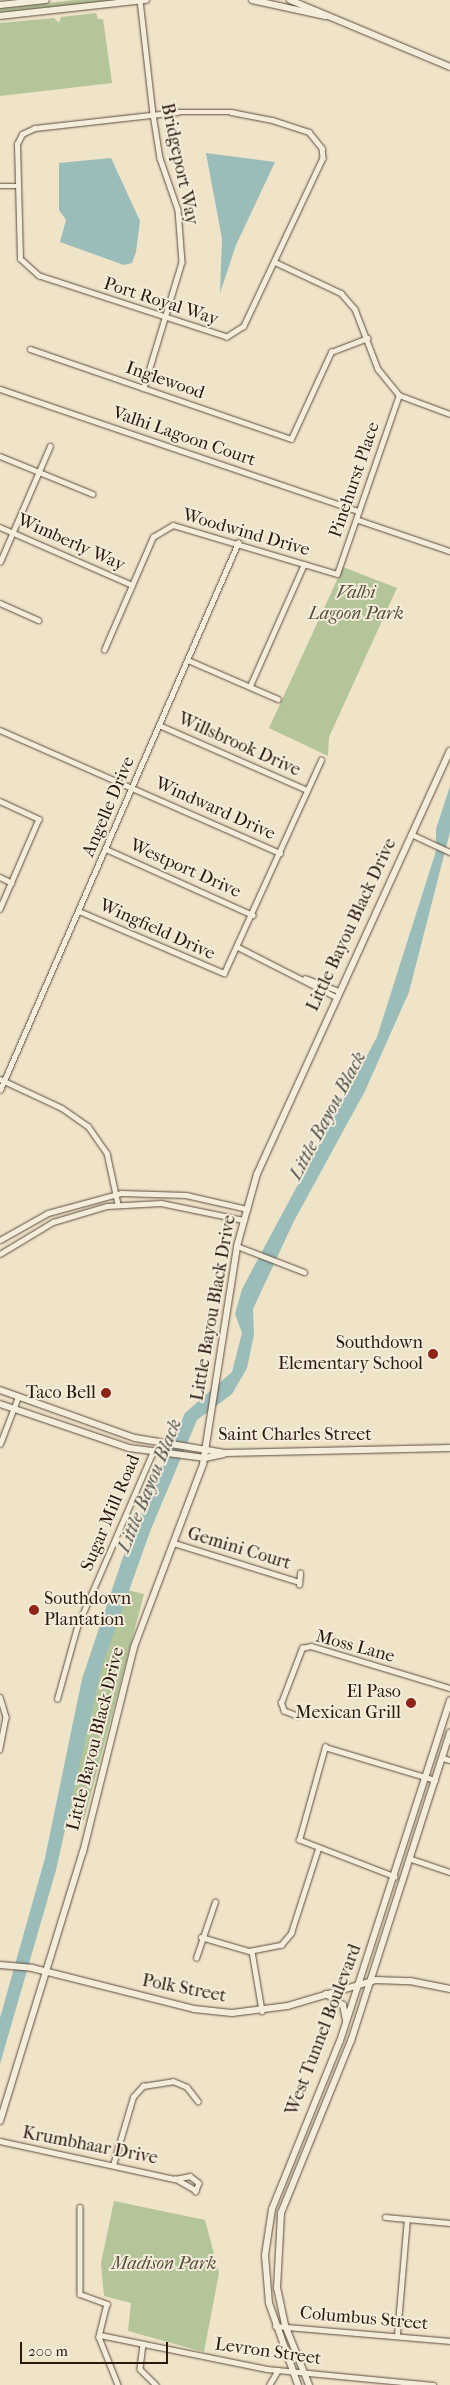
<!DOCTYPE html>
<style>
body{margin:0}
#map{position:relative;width:450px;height:2385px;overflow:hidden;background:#efe3c8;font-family:"IM FELL French Canon",serif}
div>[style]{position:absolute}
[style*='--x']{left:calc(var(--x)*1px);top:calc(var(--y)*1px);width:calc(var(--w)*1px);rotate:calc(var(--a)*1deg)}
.green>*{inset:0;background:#b4c59a}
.water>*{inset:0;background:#9abdba}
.roads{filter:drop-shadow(0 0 1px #5d4b3d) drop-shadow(0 0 1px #5d4b3d)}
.street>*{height:4.5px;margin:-2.25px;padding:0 2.25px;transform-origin:2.25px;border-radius:2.25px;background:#f5eddb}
.secondary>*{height:6px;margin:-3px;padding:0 3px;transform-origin:3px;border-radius:3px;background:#f5eddb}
.dots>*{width:14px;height:14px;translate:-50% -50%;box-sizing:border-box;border:2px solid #f5eddb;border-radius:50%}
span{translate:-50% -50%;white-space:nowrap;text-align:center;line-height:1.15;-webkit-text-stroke:4px #f5eddb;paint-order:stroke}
.street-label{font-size:18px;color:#2c180f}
.park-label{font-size:18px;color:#554c39;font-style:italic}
.poi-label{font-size:18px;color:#2c180f}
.right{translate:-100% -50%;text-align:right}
.left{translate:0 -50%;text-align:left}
.water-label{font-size:19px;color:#52524b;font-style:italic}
.scale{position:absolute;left:20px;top:2342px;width:148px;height:22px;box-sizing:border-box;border:2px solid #2c180f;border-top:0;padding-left:6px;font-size:15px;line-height:18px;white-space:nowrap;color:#2c180f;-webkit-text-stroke:4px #f5eddb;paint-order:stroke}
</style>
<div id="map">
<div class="green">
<div style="clip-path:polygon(75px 0,134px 0,0 16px,0 8px)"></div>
<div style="clip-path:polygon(96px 13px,98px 19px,103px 19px,112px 83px,0 96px,0 23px,54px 18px,59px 23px,61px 17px)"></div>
<div style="clip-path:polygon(343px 567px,397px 588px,329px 737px,328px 756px,269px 728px)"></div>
<div style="clip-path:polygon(127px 1590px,144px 1594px,84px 1820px,64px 1816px,96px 1682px)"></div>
<div style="clip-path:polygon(114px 2201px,205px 2220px,219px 2273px,204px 2352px,128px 2331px,131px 2303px,104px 2296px,101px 2263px)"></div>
</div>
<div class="water">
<div style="clip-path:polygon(206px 153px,275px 162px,236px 245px,220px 293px,222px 239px)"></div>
<div style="clip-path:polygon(111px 158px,140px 221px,136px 252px,132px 263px,124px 265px,60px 242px,66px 220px,59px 210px,59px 163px)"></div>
<div style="clip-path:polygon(450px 786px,450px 832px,409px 992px,365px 1091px,294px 1221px,253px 1309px,254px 1335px,247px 1368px,232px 1394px,197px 1420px,151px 1529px,102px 1666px,56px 1870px,0 2064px,0 2018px,45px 1858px,82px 1679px,123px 1557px,185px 1413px,232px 1372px,242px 1333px,235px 1314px,242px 1289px,377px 1037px,436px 851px,436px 829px)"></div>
</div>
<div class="roads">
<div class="street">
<div style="--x:140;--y:0;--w:115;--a:83.5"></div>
<div style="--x:153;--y:114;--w:45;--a:81"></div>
<div style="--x:160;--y:158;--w:55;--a:70.9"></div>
<div style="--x:178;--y:210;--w:52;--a:85.6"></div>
<div style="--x:182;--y:262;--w:132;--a:106.8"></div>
<div style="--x:177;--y:112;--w:54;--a:0"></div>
<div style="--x:231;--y:112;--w:42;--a:11"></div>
<div style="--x:272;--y:120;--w:39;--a:18"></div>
<div style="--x:309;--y:132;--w:21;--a:51"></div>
<div style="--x:322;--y:148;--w:10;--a:84"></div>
<div style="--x:323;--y:158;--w:186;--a:115.2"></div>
<div style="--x:244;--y:326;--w:20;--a:147"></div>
<div style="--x:227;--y:337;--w:198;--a:-162"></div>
<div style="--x:39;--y:276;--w:25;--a:-138"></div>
<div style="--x:20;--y:259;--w:115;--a:-91.5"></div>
<div style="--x:17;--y:144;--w:11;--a:-63"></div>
<div style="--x:22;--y:134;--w:14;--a:-25"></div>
<div style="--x:35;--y:128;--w:143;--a:-6.4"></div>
<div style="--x:0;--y:186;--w:18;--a:0"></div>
<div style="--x:275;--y:262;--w:73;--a:25.2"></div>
<div style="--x:341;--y:293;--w:21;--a:49"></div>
<div style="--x:355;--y:309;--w:64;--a:69"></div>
<div style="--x:378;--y:369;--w:33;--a:51"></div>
<div style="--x:399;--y:395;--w:54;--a:20.4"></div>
<div style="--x:30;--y:349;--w:276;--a:19"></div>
<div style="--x:291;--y:439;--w:96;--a:-65.3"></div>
<div style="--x:331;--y:352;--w:39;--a:-21"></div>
<div style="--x:0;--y:389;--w:379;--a:18.8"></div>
<div style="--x:0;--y:456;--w:100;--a:22.2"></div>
<div style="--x:356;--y:519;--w:99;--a:18.8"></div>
<div style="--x:0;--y:527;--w:144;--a:23.7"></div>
<div style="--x:0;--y:562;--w:126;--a:-66.7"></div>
<div style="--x:0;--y:603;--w:42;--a:24.1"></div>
<div style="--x:104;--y:650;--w:123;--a:-66.6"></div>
<div style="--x:153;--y:537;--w:23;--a:-31"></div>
<div style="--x:173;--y:525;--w:171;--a:16.6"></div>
<div style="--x:337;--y:574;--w:189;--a:-70.9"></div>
<div style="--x:188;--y:660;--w:98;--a:23.4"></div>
<div style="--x:250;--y:686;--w:133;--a:-66.1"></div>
<div style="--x:159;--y:725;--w:162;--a:23.7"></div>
<div style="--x:0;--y:730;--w:306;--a:23.7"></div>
<div style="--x:0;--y:801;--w:43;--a:24.8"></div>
<div style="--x:39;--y:819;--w:98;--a:113.4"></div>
<div style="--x:411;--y:834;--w:43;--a:24.8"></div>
<div style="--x:106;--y:849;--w:161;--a:24.2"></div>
<div style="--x:0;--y:877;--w:13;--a:27"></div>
<div style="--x:79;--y:911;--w:158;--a:23.2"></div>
<div style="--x:224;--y:973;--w:234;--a:-65.5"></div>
<div style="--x:238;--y:947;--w:110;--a:27"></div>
<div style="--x:305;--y:978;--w:36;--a:21"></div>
<div style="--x:0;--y:1079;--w:68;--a:25.1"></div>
<div style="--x:62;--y:1108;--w:32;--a:35"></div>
<div style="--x:88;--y:1126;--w:33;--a:55"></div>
<div style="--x:107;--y:1153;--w:52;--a:77.8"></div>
<div style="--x:0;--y:1090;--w:597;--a:-66.49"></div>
<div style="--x:0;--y:1240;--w:55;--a:-29.4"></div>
<div style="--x:48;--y:1213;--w:76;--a:-15.3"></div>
<div style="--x:121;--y:1193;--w:65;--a:1.8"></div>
<div style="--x:186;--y:1195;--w:63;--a:12.9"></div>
<div style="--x:237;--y:1246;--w:72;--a:21.2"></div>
<div style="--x:0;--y:1254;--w:62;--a:-31.1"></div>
<div style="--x:53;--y:1222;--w:56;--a:-16.5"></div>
<div style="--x:107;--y:1206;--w:54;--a:-3.2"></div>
<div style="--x:161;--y:1203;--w:85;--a:11.6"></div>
<div style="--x:0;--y:1444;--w:50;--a:-69"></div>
<div style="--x:174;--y:1543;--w:128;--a:17.3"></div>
<div style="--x:299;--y:1585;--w:12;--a:-85"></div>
<div style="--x:0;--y:1697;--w:21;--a:73"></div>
<div style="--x:6;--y:1717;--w:33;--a:101"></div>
<div style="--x:57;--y:1699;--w:75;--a:-74.5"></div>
<div style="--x:77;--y:1627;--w:192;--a:-66.6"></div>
<div style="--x:297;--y:1716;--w:14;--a:-159"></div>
<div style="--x:284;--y:1711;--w:9;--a:-111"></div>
<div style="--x:281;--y:1703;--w:59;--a:-69.1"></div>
<div style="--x:302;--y:1648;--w:9;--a:-13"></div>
<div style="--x:311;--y:1646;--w:145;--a:16.8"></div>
<div style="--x:443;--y:1758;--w:7;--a:16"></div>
<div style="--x:411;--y:1859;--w:41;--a:18.4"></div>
<div style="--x:395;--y:1877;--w:103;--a:-158.9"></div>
<div style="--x:299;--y:1840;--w:97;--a:-74.4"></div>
<div style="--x:325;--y:1747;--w:115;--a:16.7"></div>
<div style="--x:201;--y:1937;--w:50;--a:16.3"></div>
<div style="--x:249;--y:1951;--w:33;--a:-11"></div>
<div style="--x:281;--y:1945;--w:16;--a:-50"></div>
<div style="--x:291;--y:1933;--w:88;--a:-72.2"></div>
<div style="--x:252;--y:1951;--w:61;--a:80.5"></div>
<div style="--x:196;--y:1958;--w:59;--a:-71.3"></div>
<div style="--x:0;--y:2141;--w:179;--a:12.3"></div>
<div style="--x:113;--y:2165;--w:71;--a:-73.6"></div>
<div style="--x:133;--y:2097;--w:15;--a:-48"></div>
<div style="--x:143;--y:2086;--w:30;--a:-9"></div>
<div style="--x:173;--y:2081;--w:15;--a:23"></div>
<div style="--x:187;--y:2087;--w:18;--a:52"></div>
<div style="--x:190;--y:2176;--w:11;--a:38"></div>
<div style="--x:199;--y:2183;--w:9;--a:111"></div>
<div style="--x:196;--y:2191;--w:24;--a:-150"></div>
<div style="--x:175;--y:2179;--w:15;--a:-11"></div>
<div style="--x:80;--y:2207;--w:87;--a:90"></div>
<div style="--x:80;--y:2294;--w:29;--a:20"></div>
<div style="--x:107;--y:2304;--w:34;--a:104"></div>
<div style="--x:99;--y:2337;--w:52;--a:68.4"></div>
<div style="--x:385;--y:2217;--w:65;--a:5.3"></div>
<div style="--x:275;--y:2326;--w:176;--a:4.9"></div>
<div style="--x:100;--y:2335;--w:170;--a:11.5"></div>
<div style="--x:267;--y:2369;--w:167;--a:5.5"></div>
<div style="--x:397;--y:2335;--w:116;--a:-85.1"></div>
<div style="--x:143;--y:2344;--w:25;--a:97"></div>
<div style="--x:140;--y:2369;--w:23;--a:45"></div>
<div style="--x:269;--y:2385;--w:17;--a:-59"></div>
</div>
<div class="secondary">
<div style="--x:252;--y:0;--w:75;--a:12.4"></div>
<div style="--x:290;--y:0;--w:173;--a:22.7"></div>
<div style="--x:0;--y:5;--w:46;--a:-6.2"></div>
<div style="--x:0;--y:16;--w:147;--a:-6.3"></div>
<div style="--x:0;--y:1390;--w:143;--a:19.6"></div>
<div style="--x:135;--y:1438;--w:91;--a:9.5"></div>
<div style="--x:225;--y:1453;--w:225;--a:-1.3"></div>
<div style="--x:0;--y:1404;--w:136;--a:18.8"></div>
<div style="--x:129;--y:1448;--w:77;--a:7.5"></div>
<div style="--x:205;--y:1458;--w:19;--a:-12"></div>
<div style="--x:0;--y:1965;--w:32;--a:5"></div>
<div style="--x:32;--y:1968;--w:167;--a:14.2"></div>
<div style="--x:194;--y:2009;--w:38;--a:6"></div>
<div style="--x:232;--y:2013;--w:56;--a:-7.1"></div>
<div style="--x:288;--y:2006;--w:91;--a:-16.6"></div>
<div style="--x:375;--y:1980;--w:35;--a:2"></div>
<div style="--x:410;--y:1981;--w:41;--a:11.3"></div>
<div style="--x:326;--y:1994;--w:20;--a:33"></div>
<div style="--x:343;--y:2005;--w:15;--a:79"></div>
<div style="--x:0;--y:2121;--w:282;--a:-72.9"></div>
<div style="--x:83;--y:1852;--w:211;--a:-76"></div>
<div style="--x:134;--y:1647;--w:196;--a:-69.3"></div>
<div style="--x:203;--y:1464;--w:221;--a:-81.1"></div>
<div style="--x:237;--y:1246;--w:75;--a:-74.5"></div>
<div style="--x:257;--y:1174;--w:465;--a:-65.5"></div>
<div style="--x:298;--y:2385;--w:87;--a:-109.5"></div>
<div style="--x:269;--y:2303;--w:48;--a:-94.8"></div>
<div style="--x:265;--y:2255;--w:47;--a:-81.3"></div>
<div style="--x:272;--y:2209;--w:181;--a:-68"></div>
<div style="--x:340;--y:2041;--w:358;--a:-72.1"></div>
<div style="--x:309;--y:2385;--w:65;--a:-111.8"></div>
<div style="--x:285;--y:2325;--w:38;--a:-102"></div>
<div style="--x:277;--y:2288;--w:75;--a:-86.9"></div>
<div style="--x:281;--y:2213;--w:186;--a:-67.9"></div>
<div style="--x:351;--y:2041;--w:324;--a:-72.2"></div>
</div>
</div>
<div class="dots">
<div style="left:433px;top:1354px;background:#8f2418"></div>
<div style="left:106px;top:1393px;background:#8f2418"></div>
<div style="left:34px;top:1610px;background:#8f2418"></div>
<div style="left:411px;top:1703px;background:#8f2418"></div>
</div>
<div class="street-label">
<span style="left:179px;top:164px;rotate:78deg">Bridgeport Way</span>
<span style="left:161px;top:302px;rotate:18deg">Port Royal Way</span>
<span style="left:165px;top:381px;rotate:19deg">Inglewood</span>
<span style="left:184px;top:437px;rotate:19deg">Valhi Lagoon Court</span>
<span style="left:355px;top:480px;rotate:-71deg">Pinehurst Place</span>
<span style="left:246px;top:533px;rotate:16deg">Woodwind Drive</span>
<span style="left:71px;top:543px;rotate:24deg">Wimberly Way</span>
<span style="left:239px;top:745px;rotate:24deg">Willsbrook Drive</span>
<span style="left:109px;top:807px;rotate:-67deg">Angelle Drive</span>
<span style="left:215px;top:809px;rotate:24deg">Windward Drive</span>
<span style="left:185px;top:869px;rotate:24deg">Westport Drive</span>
<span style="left:352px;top:925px;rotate:-65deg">Little Bayou Black Drive</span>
<span style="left:157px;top:930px;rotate:24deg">Wingfield Drive</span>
<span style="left:214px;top:1308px;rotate:-80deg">Little Bayou Black Drive</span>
<span style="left:295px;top:1435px">Saint Charles Street</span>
<span style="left:111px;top:1513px;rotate:-67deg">Sugar Mill Road</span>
<span style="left:239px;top:1549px;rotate:17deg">Gemini Court</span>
<span style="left:355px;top:1647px;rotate:15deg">Moss Lane</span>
<span style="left:96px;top:1739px;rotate:-76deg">Little Bayou Black Drive</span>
<span style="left:184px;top:1989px;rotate:11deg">Polk Street</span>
<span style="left:324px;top:2030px;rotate:-69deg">West Tunnel Boulevard</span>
<span style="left:90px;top:2146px;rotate:11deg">Krumbhaar Drive</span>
<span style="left:364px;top:2319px;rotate:5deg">Columbus Street</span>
<span style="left:268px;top:2352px;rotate:8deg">Levron Street</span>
</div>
<div class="park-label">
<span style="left:356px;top:604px">Valhi<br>Lagoon Park</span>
<span style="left:164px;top:2264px">Madison Park</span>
</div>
<div class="poi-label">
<span class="right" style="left:423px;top:1354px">Southdown<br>Elementary School</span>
<span class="right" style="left:96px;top:1393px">Taco Bell</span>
<span class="left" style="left:44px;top:1610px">Southdown<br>Plantation</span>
<span class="right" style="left:401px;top:1703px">El Paso<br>Mexican Grill</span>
</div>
<div class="water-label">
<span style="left:328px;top:1116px;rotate:-62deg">Little Bayou Black</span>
<span style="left:150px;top:1486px;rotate:-68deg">Little Bayou Black</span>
</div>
<div class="scale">200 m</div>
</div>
